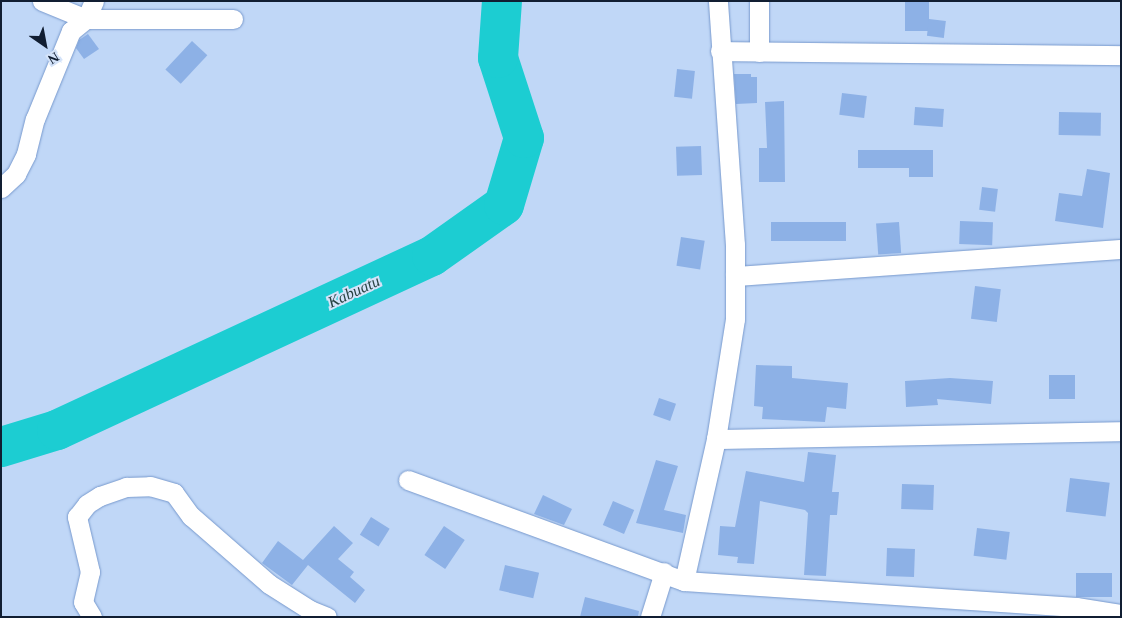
<!DOCTYPE html>
<style>
body{margin:0}
#map{position:relative;width:1122px;height:618px;overflow:hidden;background:#c0d7f7;font-family:Georgia,serif}
div>[style]{position:absolute}
[style*='--x']{left:calc(var(--x)*1px);top:calc(var(--y)*1px);width:calc(var(--w)*1px);rotate:calc(var(--a)*1deg)}
.river>*{height:40px;margin:-20px;padding:0 20px;transform-origin:20px;border-radius:20px;background:#1ccdd2}
.building>*{inset:0;background:#8db1e6;transform-origin:0 0}
.roads{filter:drop-shadow(0 0 1px #7799cd) drop-shadow(0 0 1px #7799cd)}
.minor>*{height:19px;margin:-9.5px;padding:0 9.5px;transform-origin:9.5px;border-radius:9.5px;background:#fff}
span{translate:-50% -50%;white-space:nowrap;text-align:center;line-height:1.15;-webkit-text-stroke:4px #d4e3f9;paint-order:stroke}
.water-label{font-size:16px;color:#284242;font-style:italic}
.frame{position:absolute;inset:0;border:2px solid #111e32;pointer-events:none}
.north{position:absolute;left:20px;top:20px;width:50px;height:50px;-webkit-text-stroke:4px #d4e3f9;paint-order:stroke;rotate:147deg;font-size:14px;font-weight:700;line-height:20px;text-align:center;color:#111e32}
.north::after{content:'';display:block;margin:auto;width:18px;height:22px;background:#111e32;clip-path:polygon(50% 0,100% 100%,50% 72%,0 100%)}
</style>
<div id="map">
<div class="river">
<div style="--x:1;--y:447;--w:59;--a:-16.9"></div>
<div style="--x:57;--y:430;--w:413;--a:-24.9"></div>
<div style="--x:432;--y:256;--w:88;--a:-35.3"></div>
<div style="--x:504;--y:205;--w:70;--a:-73.4"></div>
<div style="--x:524;--y:138;--w:84;--a:-108"></div>
<div style="--x:498;--y:58;--w:57;--a:-86"></div>
</div>
<div class="building">
<div style="left:905px;top:1px;width:24px;height:30px"></div>
<div style="left:929px;top:19px;width:17px;height:17px;rotate:7deg"></div>
<div style="clip-path:polygon(88px 34px,99px 49px,84px 59px,76px 48px,79px 40px)"></div>
<div style="left:192px;top:41px;width:21px;height:39px;rotate:43deg"></div>
<div style="left:677px;top:69px;width:18px;height:28px;rotate:6deg"></div>
<div style="clip-path:polygon(734px 74px,751px 74px,751px 77px,757px 77px,757px 103px,736px 104px)"></div>
<div style="left:842px;top:93px;width:25px;height:22px;rotate:7deg"></div>
<div style="clip-path:polygon(784px 101px,785px 182px,759px 182px,759px 148px,767px 148px,765px 102px)"></div>
<div style="left:915px;top:107px;width:29px;height:18px;rotate:4deg"></div>
<div style="left:1059px;top:112px;width:42px;height:23px;rotate:1deg"></div>
<div style="left:701px;top:146px;width:29px;height:25px;rotate:88deg"></div>
<div style="clip-path:polygon(858px 150px,933px 150px,933px 177px,909px 177px,909px 168px,858px 168px)"></div>
<div style="clip-path:polygon(1087px 169px,1110px 173px,1103px 228px,1055px 221px,1059px 193px,1082px 196px)"></div>
<div style="left:982px;top:187px;width:16px;height:23px;rotate:7deg"></div>
<div style="left:960px;top:221px;width:33px;height:23px;rotate:2deg"></div>
<div style="left:846px;top:222px;width:19px;height:75px;rotate:90deg"></div>
<div style="left:899px;top:222px;width:31px;height:23px;rotate:86deg"></div>
<div style="left:681px;top:237px;width:24px;height:29px;rotate:9deg"></div>
<div style="left:975px;top:286px;width:26px;height:33px;rotate:7deg"></div>
<div style="clip-path:polygon(756px 365px,792px 366px,792px 378px,848px 383px,846px 409px,827px 407px,825px 422px,762px 419px,763px 407px,754px 406px)"></div>
<div style="left:1049px;top:375px;width:26px;height:24px"></div>
<div style="clip-path:polygon(950px 378px,993px 381px,991px 404px,937px 399px,938px 405px,906px 407px,905px 381px)"></div>
<div style="left:659px;top:398px;width:18px;height:18px;rotate:19deg"></div>
<div style="clip-path:polygon(808px 452px,836px 455px,832px 492px,839px 492px,837px 515px,830px 515px,826px 576px,804px 575px,808px 513px,805px 510px,760px 501px,754px 564px,737px 563px,738px 557px,718px 555px,720px 526px,735px 527px,746px 471px,804px 482px)"></div>
<div style="clip-path:polygon(656px 460px,678px 466px,664px 510px,686px 515px,683px 533px,636px 523px)"></div>
<div style="left:1070px;top:478px;width:40px;height:34px;rotate:7deg"></div>
<div style="left:902px;top:484px;width:32px;height:25px;rotate:2deg"></div>
<div style="clip-path:polygon(543px 495px,572px 509px,564px 525px,534px 514px)"></div>
<div style="left:613px;top:501px;width:23px;height:26px;rotate:23deg"></div>
<div style="left:371px;top:517px;width:22px;height:21px;rotate:32deg"></div>
<div style="clip-path:polygon(334px 526px,353px 543px,338px 559px,354px 572px,350px 577px,365px 590px,355px 603px,308px 565px,292px 585px,262px 563px,278px 541px,303px 560px)"></div>
<div style="left:444px;top:526px;width:25px;height:35px;rotate:34deg"></div>
<div style="left:977px;top:528px;width:33px;height:28px;rotate:7deg"></div>
<div style="left:887px;top:548px;width:28px;height:28px;rotate:2deg"></div>
<div style="left:505px;top:565px;width:35px;height:26px;rotate:13deg"></div>
<div style="left:1112px;top:573px;width:24px;height:36px;rotate:90deg"></div>
<div style="clip-path:polygon(585px 597px,639px 611px,638px 617px,580px 617px)"></div>
</div>
<div class="roads">
<div class="minor">
<div style="--x:42;--y:1;--w:48;--a:22.2"></div>
<div style="--x:86;--y:19;--w:147;--a:0"></div>
<div style="--x:759;--y:1;--w:51;--a:90"></div>
<div style="--x:720;--y:51;--w:401;--a:0.6"></div>
<div style="--x:1;--y:188;--w:21;--a:-43"></div>
<div style="--x:16;--y:174;--w:22;--a:-63"></div>
<div style="--x:26;--y:154;--w:36;--a:-76"></div>
<div style="--x:35;--y:119;--w:95;--a:-67.8"></div>
<div style="--x:71;--y:31;--w:19;--a:-39"></div>
<div style="--x:86;--y:19;--w:20;--a:-66"></div>
<div style="--x:735;--y:276;--w:387;--a:-4"></div>
<div style="--x:716;--y:439;--w:405;--a:-1.1"></div>
<div style="--x:408;--y:480;--w:294;--a:20.1"></div>
<div style="--x:684;--y:581;--w:393;--a:3.8"></div>
<div style="--x:1076;--y:607;--w:46;--a:8.8"></div>
<div style="--x:684;--y:581;--w:146;--a:-77.3"></div>
<div style="--x:716;--y:439;--w:121;--a:-81"></div>
<div style="--x:735;--y:319;--w:74;--a:-90"></div>
<div style="--x:735;--y:245;--w:245;--a:-94"></div>
<div style="--x:92;--y:617;--w:17;--a:-121"></div>
<div style="--x:83;--y:602;--w:31;--a:-77"></div>
<div style="--x:90;--y:572;--w:57;--a:-103.3"></div>
<div style="--x:77;--y:517;--w:16;--a:-52"></div>
<div style="--x:87;--y:504;--w:15;--a:-32"></div>
<div style="--x:100;--y:496;--w:28;--a:-19"></div>
<div style="--x:126;--y:487;--w:24;--a:-2"></div>
<div style="--x:150;--y:486;--w:25;--a:16"></div>
<div style="--x:174;--y:493;--w:29;--a:54"></div>
<div style="--x:191;--y:516;--w:103;--a:41.1"></div>
<div style="--x:269;--y:584;--w:49;--a:32.4"></div>
<div style="--x:310;--y:610;--w:18;--a:22"></div>
<div style="--x:650;--y:617;--w:47;--a:-72.7"></div>
</div>
</div>
<div class="water-label">
<span style="left:354px;top:292px;rotate:-25deg">Kabuatu</span>
</div>
<div class="frame"></div>
<div class="north">N</div>
</div>
